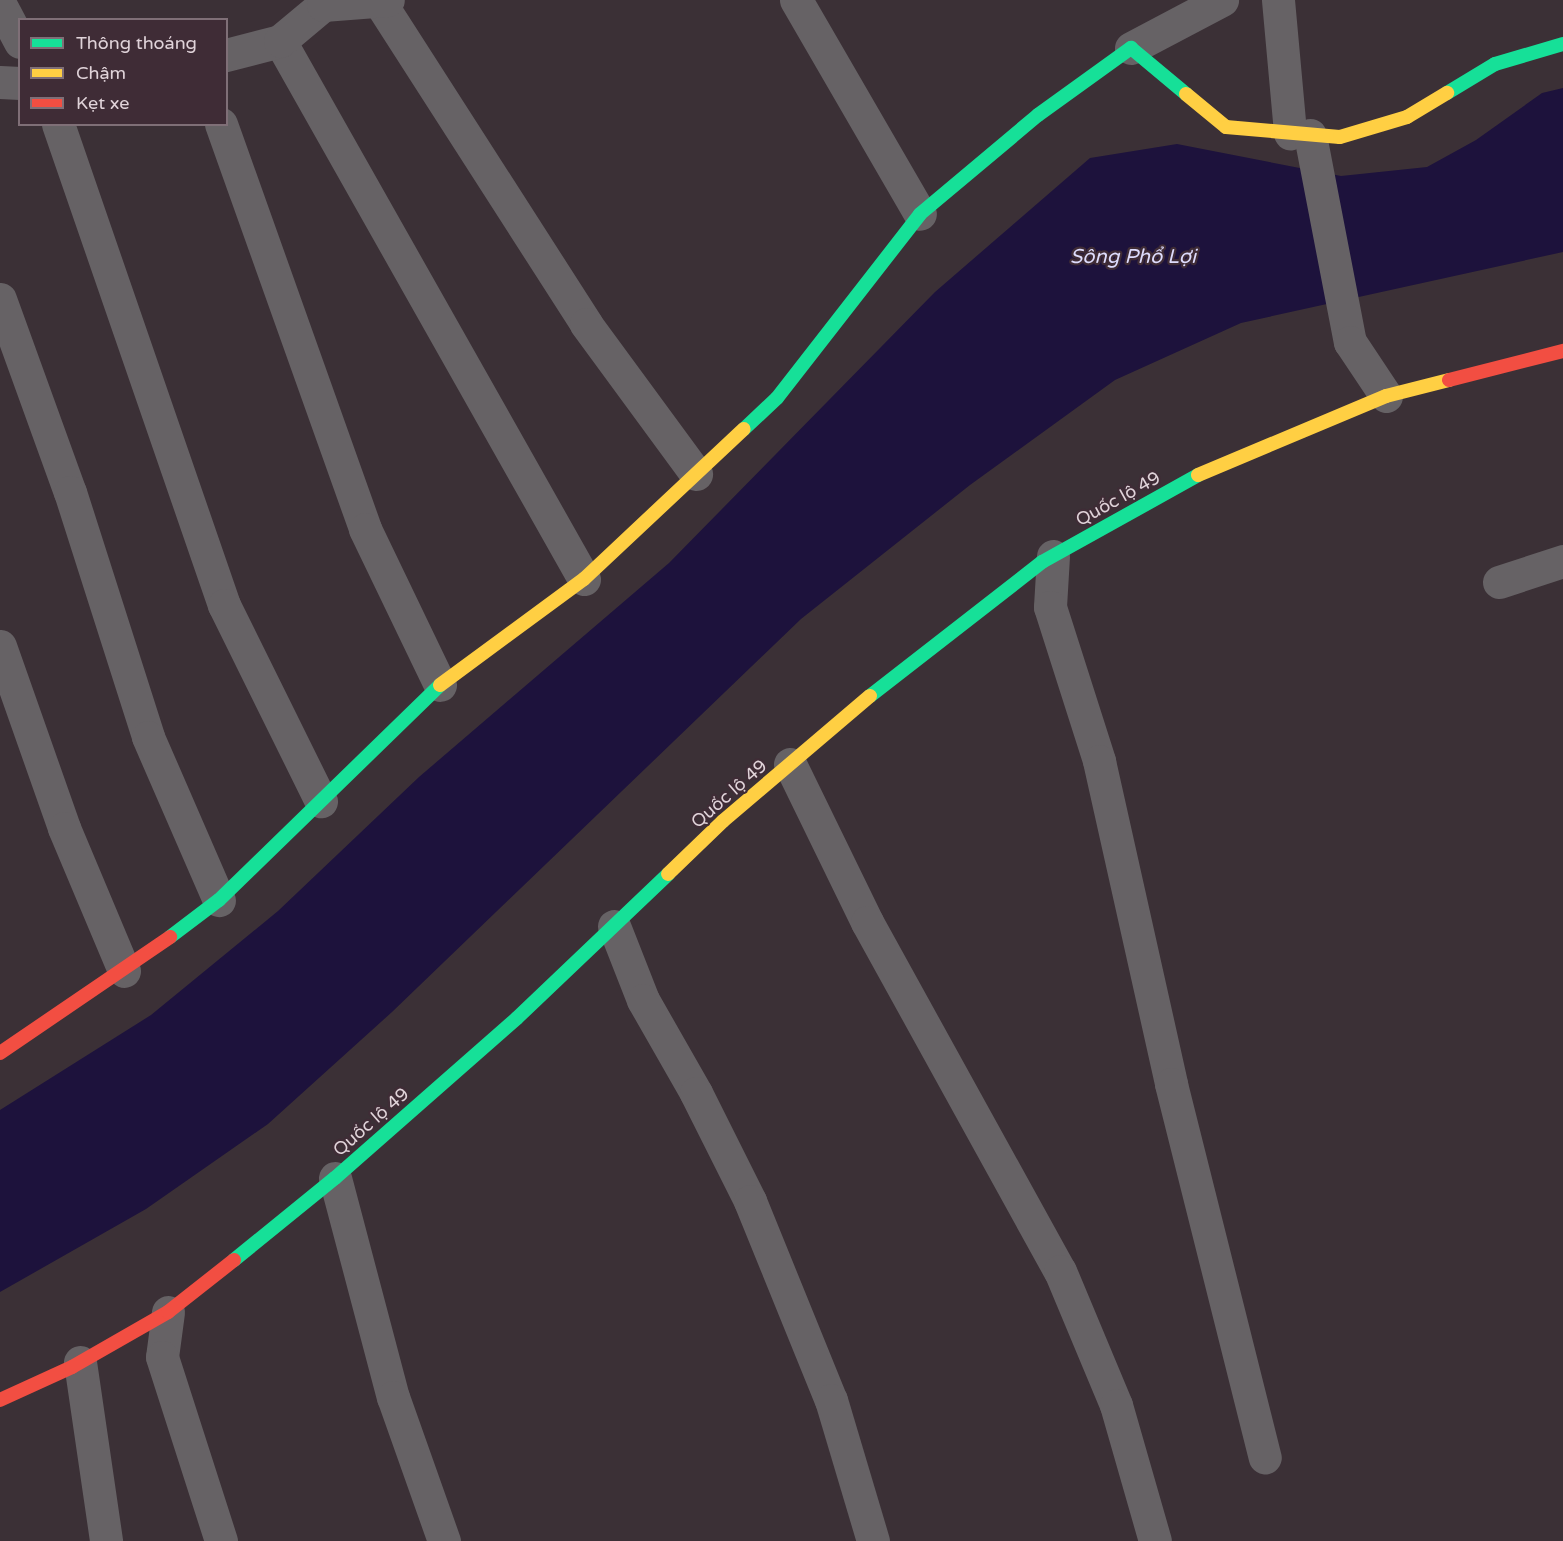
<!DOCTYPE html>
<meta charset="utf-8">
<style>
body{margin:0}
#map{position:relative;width:1563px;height:1541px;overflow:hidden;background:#3b3036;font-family:"Varela Round",sans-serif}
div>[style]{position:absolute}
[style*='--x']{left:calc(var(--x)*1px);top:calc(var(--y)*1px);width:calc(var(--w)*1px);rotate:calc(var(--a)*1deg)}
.water>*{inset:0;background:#1d123c}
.street>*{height:33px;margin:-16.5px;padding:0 16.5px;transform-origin:16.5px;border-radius:16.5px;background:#666265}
.fast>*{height:14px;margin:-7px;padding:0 7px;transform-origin:7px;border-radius:7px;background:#16e098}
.slow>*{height:14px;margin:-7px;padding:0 7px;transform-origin:7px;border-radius:7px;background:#ffcf43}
.jam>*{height:14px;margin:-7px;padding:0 7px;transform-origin:7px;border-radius:7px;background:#f24e42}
span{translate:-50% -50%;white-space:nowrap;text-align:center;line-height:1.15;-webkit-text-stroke:4.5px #3f2c36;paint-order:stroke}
.street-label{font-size:18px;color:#e0d3d9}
.water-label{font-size:20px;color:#dddbfc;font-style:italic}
.legend{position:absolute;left:18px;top:18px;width:210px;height:108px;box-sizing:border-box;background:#3f2c36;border:2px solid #7f6f77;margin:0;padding:8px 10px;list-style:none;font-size:18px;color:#e0d3d9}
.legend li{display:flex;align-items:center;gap:12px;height:30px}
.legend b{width:30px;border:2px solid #7f6f77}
</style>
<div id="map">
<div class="water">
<div style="clip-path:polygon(1563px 88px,1563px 252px,1241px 323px,1115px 380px,970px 485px,801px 619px,392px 1012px,268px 1124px,146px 1209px,0 1292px,0 1110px,151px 1015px,278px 911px,419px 777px,669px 563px,935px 292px,1090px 158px,1177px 144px,1341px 176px,1427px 167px,1476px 140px,1542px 93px)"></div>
</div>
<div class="street">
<div style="--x:796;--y:0;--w:247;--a:59.9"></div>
<div style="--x:1278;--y:0;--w:134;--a:84.8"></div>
<div style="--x:379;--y:1;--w:384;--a:57.3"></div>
<div style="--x:586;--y:324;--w:186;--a:53.7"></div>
<div style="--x:0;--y:4;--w:43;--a:62.2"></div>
<div style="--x:280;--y:41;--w:618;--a:60.53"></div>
<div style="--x:1131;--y:48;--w:103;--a:-27.8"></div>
<div style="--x:226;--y:55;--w:56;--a:-14.5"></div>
<div style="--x:280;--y:41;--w:56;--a:-39.9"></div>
<div style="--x:323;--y:5;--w:65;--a:-4.4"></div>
<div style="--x:0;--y:82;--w:20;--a:3"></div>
<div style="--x:58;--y:124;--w:509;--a:70.96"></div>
<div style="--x:224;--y:605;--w:219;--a:63.7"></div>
<div style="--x:221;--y:124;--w:430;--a:70.4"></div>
<div style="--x:365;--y:529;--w:173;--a:64.3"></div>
<div style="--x:1310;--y:135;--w:211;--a:79.1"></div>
<div style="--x:1350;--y:342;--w:65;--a:56.3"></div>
<div style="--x:0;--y:299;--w:205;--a:70.1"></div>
<div style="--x:70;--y:492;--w:257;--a:72.3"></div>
<div style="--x:148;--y:737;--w:178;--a:66.5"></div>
<div style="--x:1053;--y:556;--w:51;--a:93.4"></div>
<div style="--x:1050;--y:607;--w:162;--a:72.3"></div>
<div style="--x:1099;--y:761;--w:331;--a:77.4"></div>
<div style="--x:1171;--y:1084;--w:385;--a:75.9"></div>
<div style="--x:1499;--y:582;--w:67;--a:-18.2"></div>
<div style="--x:0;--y:646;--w:193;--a:70.6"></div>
<div style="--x:64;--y:828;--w:155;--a:67.2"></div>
<div style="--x:790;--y:764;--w:176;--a:64"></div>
<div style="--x:867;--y:922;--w:399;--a:61.1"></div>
<div style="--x:1060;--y:1271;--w:145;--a:67.3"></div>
<div style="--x:1116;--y:1405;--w:141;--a:74"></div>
<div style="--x:614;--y:926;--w:79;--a:68.6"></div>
<div style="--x:643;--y:1000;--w:107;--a:60.3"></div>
<div style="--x:696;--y:1093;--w:121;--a:63.4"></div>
<div style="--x:750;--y:1201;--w:215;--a:67.9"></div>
<div style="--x:831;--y:1400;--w:147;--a:73.4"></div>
<div style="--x:335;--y:1178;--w:227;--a:75.2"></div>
<div style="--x:393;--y:1397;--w:153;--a:70.5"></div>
<div style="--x:168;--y:1312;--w:45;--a:97.6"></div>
<div style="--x:162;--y:1357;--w:193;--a:72.2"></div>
<div style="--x:80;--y:1362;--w:181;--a:81.7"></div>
</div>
<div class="fast">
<div style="--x:1447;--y:93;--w:56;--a:-31.1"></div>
<div style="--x:1495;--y:64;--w:71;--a:-16.4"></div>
<div style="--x:744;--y:429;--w:45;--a:-43.2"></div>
<div style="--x:777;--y:398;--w:233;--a:-52.1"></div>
<div style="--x:920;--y:214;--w:154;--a:-40"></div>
<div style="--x:1038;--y:115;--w:115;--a:-35.8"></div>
<div style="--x:1131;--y:48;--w:72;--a:39.9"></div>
<div style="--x:870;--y:696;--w:218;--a:-37.9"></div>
<div style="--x:1042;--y:562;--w:179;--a:-29.1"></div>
<div style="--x:170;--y:937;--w:61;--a:-37.1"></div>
<div style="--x:219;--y:900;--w:308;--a:-44.2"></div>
<div style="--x:234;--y:1260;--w:130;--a:-39.1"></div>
<div style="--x:335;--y:1178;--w:242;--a:-41.3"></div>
<div style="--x:517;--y:1018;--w:209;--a:-43.6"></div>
</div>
<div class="slow">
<div style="--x:1186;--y:94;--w:52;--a:39.5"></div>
<div style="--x:1226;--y:127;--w:114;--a:5"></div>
<div style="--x:1340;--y:137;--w:70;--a:-16.6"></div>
<div style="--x:1407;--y:117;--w:47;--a:-31"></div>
<div style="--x:1198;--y:475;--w:204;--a:-22.8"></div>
<div style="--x:1386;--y:396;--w:65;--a:-14.3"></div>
<div style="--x:440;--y:685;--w:179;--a:-36.4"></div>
<div style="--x:584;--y:579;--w:219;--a:-43.2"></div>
<div style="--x:668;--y:874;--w:76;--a:-43.9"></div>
<div style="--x:723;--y:821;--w:193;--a:-40.4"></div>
</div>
<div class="jam">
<div style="--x:1449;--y:380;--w:118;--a:-14.3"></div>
<div style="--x:0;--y:1053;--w:206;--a:-34.3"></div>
<div style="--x:0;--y:1400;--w:79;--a:-24.6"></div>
<div style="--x:72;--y:1367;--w:111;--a:-29.8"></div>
<div style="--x:168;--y:1312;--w:84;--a:-38.2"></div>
</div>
<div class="street-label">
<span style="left:1118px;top:499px;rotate:-29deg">Quốc lộ 49</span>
<span style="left:729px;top:794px;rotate:-41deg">Quốc lộ 49</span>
<span style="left:371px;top:1122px;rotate:-41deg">Quốc lộ 49</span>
</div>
<div class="water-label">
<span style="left:1133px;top:257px">Sông Phổ Lợi</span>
</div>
<ul class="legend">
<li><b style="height:8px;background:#16e098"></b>Thông thoáng</li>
<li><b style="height:8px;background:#ffcf43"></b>Chậm</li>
<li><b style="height:8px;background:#f24e42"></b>Kẹt xe</li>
</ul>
</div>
